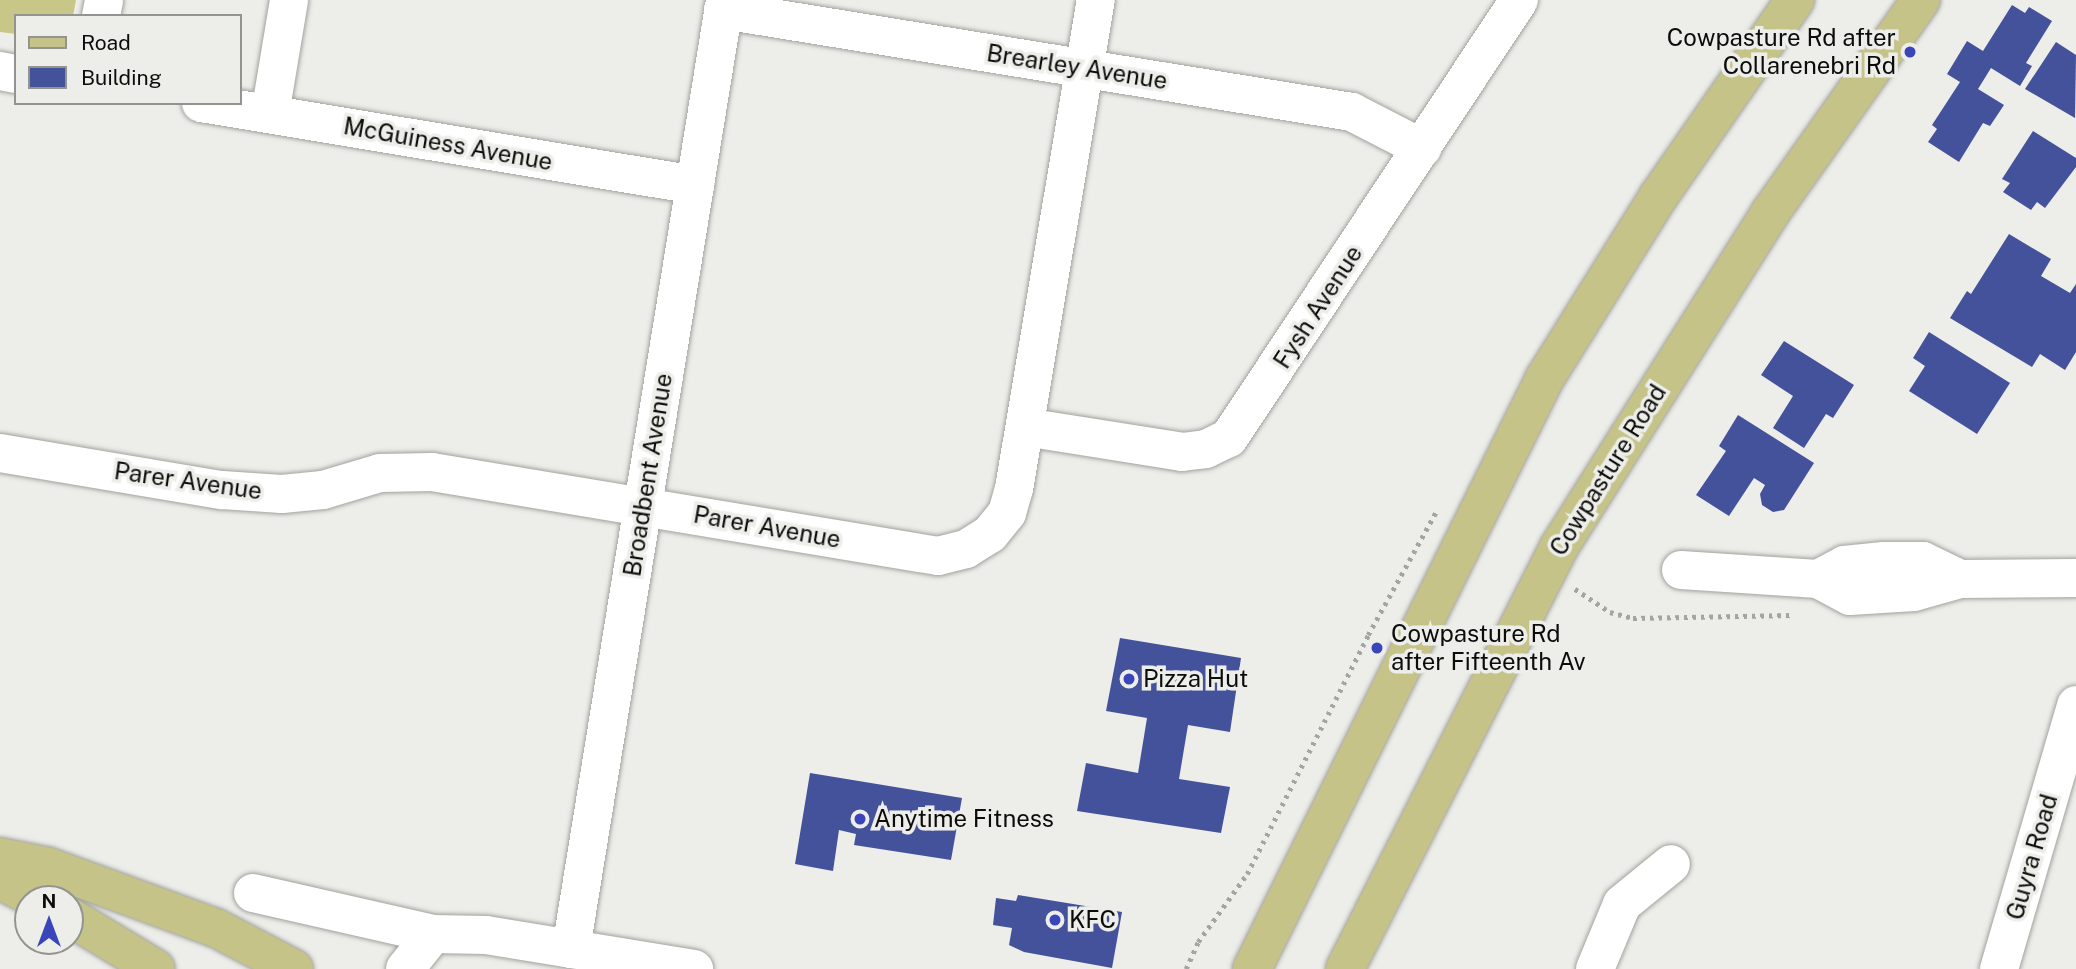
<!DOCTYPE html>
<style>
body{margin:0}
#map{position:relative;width:2076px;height:969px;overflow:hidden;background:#edede9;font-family:"Public Sans",sans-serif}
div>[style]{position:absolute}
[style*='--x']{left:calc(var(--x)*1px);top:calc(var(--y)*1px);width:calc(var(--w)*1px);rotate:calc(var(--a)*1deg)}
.green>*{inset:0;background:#c8c788}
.building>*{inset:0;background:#43529b}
.path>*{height:4.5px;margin-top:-2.25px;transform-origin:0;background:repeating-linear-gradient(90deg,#a4a4a1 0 3.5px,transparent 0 8.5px)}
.roads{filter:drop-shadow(0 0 2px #a2a29e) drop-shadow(0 0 2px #a2a29e)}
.minor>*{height:38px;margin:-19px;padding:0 19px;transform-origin:19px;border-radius:19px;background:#fff}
.major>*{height:38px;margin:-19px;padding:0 19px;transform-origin:19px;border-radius:19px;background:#c5c388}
.dots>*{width:19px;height:19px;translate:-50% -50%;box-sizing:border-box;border:4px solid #edede9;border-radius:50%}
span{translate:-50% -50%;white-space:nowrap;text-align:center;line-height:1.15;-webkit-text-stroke:7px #edede9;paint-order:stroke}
.poi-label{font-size:24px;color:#0c0c0b}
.right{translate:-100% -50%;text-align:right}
.left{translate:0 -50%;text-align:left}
.street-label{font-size:24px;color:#0c0c0b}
.legend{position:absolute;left:14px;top:14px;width:228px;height:91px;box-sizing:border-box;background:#edede9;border:2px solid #939390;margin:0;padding:9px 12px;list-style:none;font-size:21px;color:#0c0c0b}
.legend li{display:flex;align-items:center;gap:14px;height:35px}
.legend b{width:35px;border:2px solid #939390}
.north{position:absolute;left:14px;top:885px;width:70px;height:70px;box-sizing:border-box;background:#edede9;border:2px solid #939390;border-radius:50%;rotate:0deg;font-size:19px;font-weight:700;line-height:28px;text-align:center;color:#0c0c0b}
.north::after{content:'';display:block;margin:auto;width:24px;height:32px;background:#3945b9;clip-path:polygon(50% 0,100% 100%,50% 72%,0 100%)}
</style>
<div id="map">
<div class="green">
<div style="clip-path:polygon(0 0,76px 0,73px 16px,16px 16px,16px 34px,0 32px)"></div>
</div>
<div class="building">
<div style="clip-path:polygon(2012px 5px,2025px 13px,2029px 7px,2052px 21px,2026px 63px,2032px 66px,2020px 86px,1991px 68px,1978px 89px,2004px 105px,1990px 126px,1983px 123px,1959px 162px,1928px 142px,1937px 129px,1932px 125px,1960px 82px,1947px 74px,1967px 41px,1983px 51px)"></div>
<div style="clip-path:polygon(2056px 42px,2076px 55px,2075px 118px,2025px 89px)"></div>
<div style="clip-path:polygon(2033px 131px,2076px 158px,2076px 167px,2045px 208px,2037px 202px,2031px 210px,2003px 192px,2010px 183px,2002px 179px)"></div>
<div style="clip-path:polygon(2009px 234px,2051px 259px,2041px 276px,2070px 293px,2076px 284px,2076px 352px,2065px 370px,2040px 354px,2032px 367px,1950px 318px,1967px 291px,1971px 294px)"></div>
<div style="clip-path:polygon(1929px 332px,2010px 383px,1977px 434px,1909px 391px,1925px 366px,1913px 358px)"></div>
<div style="clip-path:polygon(1784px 341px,1854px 385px,1833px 418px,1826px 414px,1804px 448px,1773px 428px,1793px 396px,1761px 375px)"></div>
<div style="clip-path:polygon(1738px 415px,1814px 463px,1784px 510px,1773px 512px,1762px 505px,1760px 494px,1765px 485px,1754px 478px,1729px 516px,1696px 495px,1726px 451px,1719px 446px)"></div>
<div style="clip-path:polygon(1120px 638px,1241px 658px,1230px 732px,1188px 725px,1179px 779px,1230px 787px,1221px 833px,1077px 811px,1086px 763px,1138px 773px,1147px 718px,1106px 711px)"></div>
<div style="clip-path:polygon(810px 773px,962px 798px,951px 860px,854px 845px,856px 834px,839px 830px,833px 871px,795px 864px)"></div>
<div style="clip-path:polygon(1018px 895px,1122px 912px,1112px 968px,1024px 952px,1009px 945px,1012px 928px,993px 925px,996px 898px,1016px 901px)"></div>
</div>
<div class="path">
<div style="--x:1575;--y:589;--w:42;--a:33.3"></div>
<div style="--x:1610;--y:612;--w:24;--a:15"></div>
<div style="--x:1633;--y:618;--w:160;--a:-1.1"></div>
<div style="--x:1186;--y:969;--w:30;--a:-66"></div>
<div style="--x:1198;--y:942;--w:84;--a:-54.2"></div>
<div style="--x:1247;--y:874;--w:268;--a:-63.1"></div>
<div style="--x:1368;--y:635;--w:141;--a:-61.1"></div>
</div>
<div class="roads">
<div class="minor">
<div style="--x:723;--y:10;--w:637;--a:9.21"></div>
<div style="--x:1352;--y:112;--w:79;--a:27.2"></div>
<div style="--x:101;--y:16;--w:16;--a:-79"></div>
<div style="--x:0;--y:71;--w:16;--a:11"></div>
<div style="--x:201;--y:103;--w:501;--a:9.42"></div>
<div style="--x:270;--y:114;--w:116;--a:-80.5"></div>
<div style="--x:1025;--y:427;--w:159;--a:9"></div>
<div style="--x:1182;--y:452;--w:24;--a:-7"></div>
<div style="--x:1206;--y:449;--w:25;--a:-26"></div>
<div style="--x:1229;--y:438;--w:525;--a:-56.49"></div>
<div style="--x:0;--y:453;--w:225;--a:9.5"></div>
<div style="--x:222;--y:490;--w:60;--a:3.8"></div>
<div style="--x:282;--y:494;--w:41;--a:-5.6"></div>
<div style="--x:323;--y:490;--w:59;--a:-16.6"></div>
<div style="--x:380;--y:473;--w:52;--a:-1.1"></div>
<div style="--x:432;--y:472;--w:513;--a:9.43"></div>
<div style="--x:938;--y:556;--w:29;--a:-14"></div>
<div style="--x:966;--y:549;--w:28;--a:-32"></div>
<div style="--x:990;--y:534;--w:27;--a:-51"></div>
<div style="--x:1007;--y:513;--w:25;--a:-74"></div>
<div style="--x:1014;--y:489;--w:496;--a:-80.5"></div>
<div style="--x:1681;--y:570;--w:137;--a:3.8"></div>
<div style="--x:1818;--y:579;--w:36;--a:28"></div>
<div style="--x:1850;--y:596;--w:64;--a:-3.6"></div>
<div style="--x:1914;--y:592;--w:48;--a:-15.8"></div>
<div style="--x:1960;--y:579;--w:116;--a:-0.5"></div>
<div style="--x:1818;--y:579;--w:30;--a:-28"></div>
<div style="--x:1844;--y:565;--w:40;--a:-5.7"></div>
<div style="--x:1884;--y:561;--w:39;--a:0"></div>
<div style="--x:1923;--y:561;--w:41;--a:25.9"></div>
<div style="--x:253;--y:893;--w:185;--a:12.8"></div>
<div style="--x:433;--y:934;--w:53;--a:1.1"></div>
<div style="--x:486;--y:935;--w:211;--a:9.3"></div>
<div style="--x:571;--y:949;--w:961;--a:-80.78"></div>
<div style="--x:405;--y:969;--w:45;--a:-51.3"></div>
<div style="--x:1595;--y:969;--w:70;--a:-67.4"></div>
<div style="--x:1622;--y:904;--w:63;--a:-39.2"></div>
<div style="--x:1999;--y:969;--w:275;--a:-73.7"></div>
</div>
<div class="major">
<div style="--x:0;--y:857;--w:50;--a:11.5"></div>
<div style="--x:49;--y:867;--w:178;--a:20.1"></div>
<div style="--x:216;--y:928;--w:88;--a:27.7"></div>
<div style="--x:0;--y:880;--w:42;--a:27.2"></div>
<div style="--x:70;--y:917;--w:100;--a:31.2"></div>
<div style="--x:1252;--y:969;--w:660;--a:-63.63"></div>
<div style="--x:1545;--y:378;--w:213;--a:-58"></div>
<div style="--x:1658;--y:197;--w:240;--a:-55.2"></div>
<div style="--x:1345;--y:969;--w:473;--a:-63.1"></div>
<div style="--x:1559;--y:547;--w:395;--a:-57.7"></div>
<div style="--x:1770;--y:213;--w:261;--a:-54.7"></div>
</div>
</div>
<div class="dots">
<div style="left:1910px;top:52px;background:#3945b9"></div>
<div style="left:1377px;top:648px;background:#3945b9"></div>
<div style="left:1129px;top:679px;background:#3945b9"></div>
<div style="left:860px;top:819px;background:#3945b9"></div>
<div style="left:1055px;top:920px;background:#3945b9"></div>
</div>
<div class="poi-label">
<span class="right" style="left:1896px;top:52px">Cowpasture Rd after<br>Collarenebri Rd</span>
<span class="left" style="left:1391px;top:648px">Cowpasture Rd<br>after Fifteenth Av</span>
<span class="left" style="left:1143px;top:679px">Pizza Hut</span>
<span class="left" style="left:874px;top:819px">Anytime Fitness</span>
<span class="left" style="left:1069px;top:920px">KFC</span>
</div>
<div class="street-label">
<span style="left:1077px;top:67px;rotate:9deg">Brearley Avenue</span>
<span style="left:448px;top:144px;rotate:10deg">McGuiness Avenue</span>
<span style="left:1318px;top:307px;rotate:-57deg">Fysh Avenue</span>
<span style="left:1608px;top:470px;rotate:-58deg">Cowpasture Road</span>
<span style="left:648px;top:475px;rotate:-81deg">Broadbent Avenue</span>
<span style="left:188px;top:481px;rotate:8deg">Parer Avenue</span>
<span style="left:767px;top:527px;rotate:10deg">Parer Avenue</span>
<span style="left:2032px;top:857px;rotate:-74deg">Guyra Road</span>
</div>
<ul class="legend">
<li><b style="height:9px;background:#c5c388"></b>Road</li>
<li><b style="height:19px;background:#43529b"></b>Building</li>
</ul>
<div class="north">N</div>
</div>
